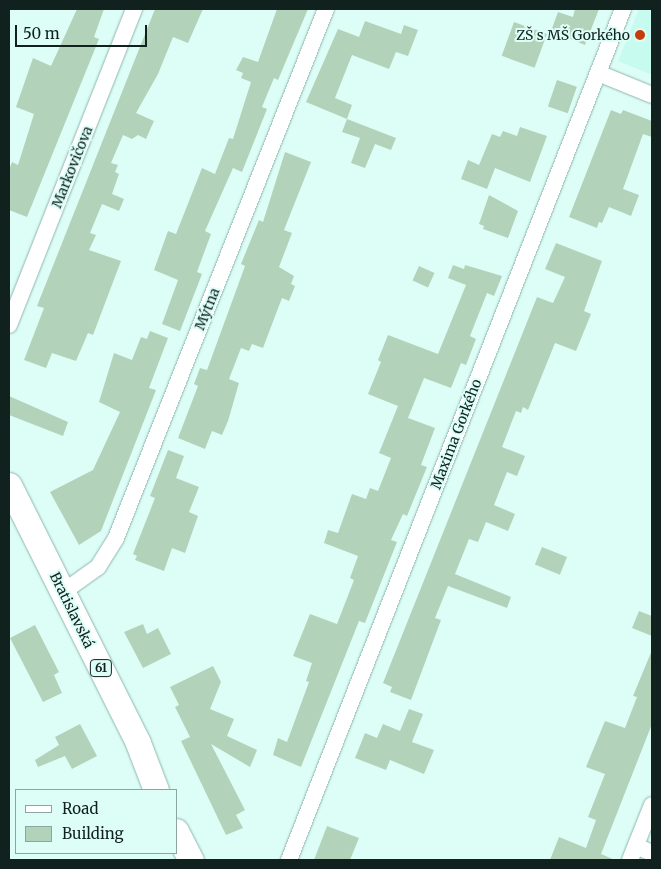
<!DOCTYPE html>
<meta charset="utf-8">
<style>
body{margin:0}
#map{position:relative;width:661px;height:869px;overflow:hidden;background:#ddfef7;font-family:Merriweather,serif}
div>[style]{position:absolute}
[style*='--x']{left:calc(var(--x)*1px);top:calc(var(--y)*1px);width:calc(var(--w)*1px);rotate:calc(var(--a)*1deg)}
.built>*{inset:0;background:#c7fbf0}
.building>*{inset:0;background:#b2d3ba;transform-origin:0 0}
.roads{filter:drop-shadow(0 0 1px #8eb6ae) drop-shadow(0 0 1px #8eb6ae)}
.minor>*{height:16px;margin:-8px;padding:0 8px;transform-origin:8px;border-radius:8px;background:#fff}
.primary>*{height:25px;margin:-12.5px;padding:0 12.5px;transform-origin:12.5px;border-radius:12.5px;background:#fff}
.dots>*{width:14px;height:14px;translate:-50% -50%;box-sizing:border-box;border:2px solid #ddfef7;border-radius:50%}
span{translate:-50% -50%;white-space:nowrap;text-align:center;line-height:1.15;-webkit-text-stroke:4px #ddfef7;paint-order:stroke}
.shield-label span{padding:1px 4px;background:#ddfef7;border:1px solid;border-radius:4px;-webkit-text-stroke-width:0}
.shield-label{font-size:12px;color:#11211e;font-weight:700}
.poi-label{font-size:14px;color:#11211e}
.right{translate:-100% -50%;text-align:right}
.street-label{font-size:14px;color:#11211e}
.frame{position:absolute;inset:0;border:10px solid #11211e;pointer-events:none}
.legend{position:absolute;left:15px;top:789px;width:162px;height:65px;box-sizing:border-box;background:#ddfef7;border:1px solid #8ba6a0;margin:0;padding:6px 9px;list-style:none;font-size:15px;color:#11211e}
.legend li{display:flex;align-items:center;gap:10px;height:25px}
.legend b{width:25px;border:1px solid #8ba6a0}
.scale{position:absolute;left:15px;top:25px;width:132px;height:22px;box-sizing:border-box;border:2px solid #11211e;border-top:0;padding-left:6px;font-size:15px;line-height:18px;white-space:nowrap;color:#11211e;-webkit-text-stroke:4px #ddfef7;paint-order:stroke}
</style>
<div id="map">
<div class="built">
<div style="clip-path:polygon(639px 9px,652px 9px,652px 75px,618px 61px)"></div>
</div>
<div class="building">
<div style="clip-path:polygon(77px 9px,104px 9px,94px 37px,99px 39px,27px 217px,9px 210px,9px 170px,12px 162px,18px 165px,34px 114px,16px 107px,33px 58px,51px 66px)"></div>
<div style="clip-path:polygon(155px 9px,203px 9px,188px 43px,173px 37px,158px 74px,136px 113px,154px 121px,146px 139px,138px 135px,132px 139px,123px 135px,111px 163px,118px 165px,115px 172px,119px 174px,112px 194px,124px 199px,119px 211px,102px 204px,90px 233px,96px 235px,89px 250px,121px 261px,93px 335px,88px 333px,76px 361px,52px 353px,46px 368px,24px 360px,44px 308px,37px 306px)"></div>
<div style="clip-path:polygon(277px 9px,308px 9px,278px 80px,274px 78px,262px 107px,267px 109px,242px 172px,233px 168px,205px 231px,211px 234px,197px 272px,202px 274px,180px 331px,162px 324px,178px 280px,154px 270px,168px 231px,176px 234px,202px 168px,215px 174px,229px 138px,233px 139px,251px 82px,241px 78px,243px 73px,236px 70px,243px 57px,258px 62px)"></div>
<div style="clip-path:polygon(575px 9px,599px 9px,585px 45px,551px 31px,558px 12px,573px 17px)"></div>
<div style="clip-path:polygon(365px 21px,401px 34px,404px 25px,418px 30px,408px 56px,396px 52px,389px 69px,352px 55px,335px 98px,352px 105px,347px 119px,306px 102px,338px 29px,359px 37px)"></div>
<div style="left:514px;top:22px;width:35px;height:36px;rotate:20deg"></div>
<div style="left:557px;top:80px;width:21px;height:28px;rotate:19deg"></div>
<div style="clip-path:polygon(611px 110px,621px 114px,623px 110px,652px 121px,652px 137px,643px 134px,623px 189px,639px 195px,631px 216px,609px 207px,602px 223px,599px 222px,597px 228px,569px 217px)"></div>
<div style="clip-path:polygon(347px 119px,396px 138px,391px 150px,375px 144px,365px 168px,351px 163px,360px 138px,342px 132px)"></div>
<div style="clip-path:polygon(520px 127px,547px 136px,530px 182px,495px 168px,487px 189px,461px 179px,468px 160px,479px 165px,492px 134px,500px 137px,503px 131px,517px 136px)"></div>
<div style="clip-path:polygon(285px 152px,311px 162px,284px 230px,292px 233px,279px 267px,294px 276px,291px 284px,295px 286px,289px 301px,282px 298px,263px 348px,252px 344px,249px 351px,241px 348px,229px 379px,239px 383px,228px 421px,222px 435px,212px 431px,205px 449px,178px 438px,198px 386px,194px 384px,200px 368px,207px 370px,245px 266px,241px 264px,259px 220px,263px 222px)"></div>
<div style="clip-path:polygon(489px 195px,518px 211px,508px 238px,483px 229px,484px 226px,479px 224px)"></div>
<div style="clip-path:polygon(556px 243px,602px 261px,584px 311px,591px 314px,576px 351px,555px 343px,528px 410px,523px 407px,521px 413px,516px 411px,502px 447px,525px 456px,517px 476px,507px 472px,494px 505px,515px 514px,508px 531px,486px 522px,478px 542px,469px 539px,455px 574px,511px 597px,507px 608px,448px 586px,435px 618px,441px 620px,411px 700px,390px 692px,392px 687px,383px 683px,537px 297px,553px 303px,565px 277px,545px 269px)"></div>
<div style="clip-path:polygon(453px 265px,464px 269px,465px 265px,502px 276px,494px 296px,487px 293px,470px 336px,476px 339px,466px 365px,461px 363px,451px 388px,424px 378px,408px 418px,435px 428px,421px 465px,427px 467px,407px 516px,403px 514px,391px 540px,397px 542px,365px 623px,359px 621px,301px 767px,273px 755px,278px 738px,287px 742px,309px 682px,306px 681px,312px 663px,293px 656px,310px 614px,337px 624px,354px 580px,350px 578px,358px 556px,324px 543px,328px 530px,338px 533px,352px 494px,366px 499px,370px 488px,378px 491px,391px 458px,379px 453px,398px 406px,368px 394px,381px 362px,378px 360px,388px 335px,438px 354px,466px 285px,448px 278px)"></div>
<div style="left:419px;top:266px;width:17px;height:16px;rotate:24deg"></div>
<div style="clip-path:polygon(150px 331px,168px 338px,149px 388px,156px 390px,101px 531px,79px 545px,50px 492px,93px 470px,120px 412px,99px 402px,114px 353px,132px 360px,141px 337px,147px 339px)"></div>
<div style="clip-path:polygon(9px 396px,68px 422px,63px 436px,9px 415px)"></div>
<div style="clip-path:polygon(168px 450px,184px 456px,176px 478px,199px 487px,189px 512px,198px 516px,185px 553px,172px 548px,164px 571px,135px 560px,137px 556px,133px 554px,155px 498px,150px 496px)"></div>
<div style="left:542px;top:547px;width:27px;height:19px;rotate:22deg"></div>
<div style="clip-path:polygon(639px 611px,652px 616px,652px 636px,632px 628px)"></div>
<div style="clip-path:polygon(143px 624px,147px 634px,158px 628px,171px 654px,143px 668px,124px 632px)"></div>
<div style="clip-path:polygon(35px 625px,59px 672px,54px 675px,62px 693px,43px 702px,10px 638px)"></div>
<div style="clip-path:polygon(652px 650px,652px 724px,601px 854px,615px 860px,550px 860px,559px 837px,586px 848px,596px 820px,588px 817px,605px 774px,586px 767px,605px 721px,625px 728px,637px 697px,633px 696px)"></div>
<div style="clip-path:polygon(213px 666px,221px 682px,210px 709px,234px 719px,227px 736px,257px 750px,250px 767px,211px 744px,245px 810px,236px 815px,243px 828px,226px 835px,181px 741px,190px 737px,175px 707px,179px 705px,170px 687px)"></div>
<div style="clip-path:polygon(409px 709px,423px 714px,412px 742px,434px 750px,424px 774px,390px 760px,386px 770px,355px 758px,365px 733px,377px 738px,383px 724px,400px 731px)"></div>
<div style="clip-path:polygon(80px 724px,97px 756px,72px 769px,65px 756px,38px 767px,35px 760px,59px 745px,55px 737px)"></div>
<div style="clip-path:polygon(327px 826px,359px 838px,350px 860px,314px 860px)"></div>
</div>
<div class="roads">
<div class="minor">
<div style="--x:598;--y:73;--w:58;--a:22.2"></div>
<div style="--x:9;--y:325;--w:340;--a:-68.4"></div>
<div style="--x:63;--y:592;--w:43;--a:-35.5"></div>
<div style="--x:98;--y:567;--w:34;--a:-58"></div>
<div style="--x:116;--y:538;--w:569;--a:-68.35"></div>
<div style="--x:636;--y:846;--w:17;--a:24"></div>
<div style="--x:289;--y:860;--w:914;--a:-68.57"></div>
<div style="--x:630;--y:860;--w:59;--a:-68.2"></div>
</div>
<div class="primary">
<div style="--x:9;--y:485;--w:288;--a:63.4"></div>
<div style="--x:138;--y:743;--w:50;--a:69"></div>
<div style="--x:176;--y:831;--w:33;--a:63"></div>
</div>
</div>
<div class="dots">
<div style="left:640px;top:35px;background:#c53d09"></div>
</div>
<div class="shield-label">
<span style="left:101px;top:668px">61</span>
</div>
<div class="poi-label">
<span class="right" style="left:630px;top:35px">ZŠ s MŠ Gorkého</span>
</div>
<div class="street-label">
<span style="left:72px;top:167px;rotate:-68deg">Markovičova</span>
<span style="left:207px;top:309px;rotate:-68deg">Mýtna</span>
<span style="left:456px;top:434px;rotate:-69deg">Maxima Gorkého</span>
<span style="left:72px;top:610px;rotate:64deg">Bratislavská</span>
</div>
<div class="frame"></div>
<ul class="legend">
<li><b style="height:6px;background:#fff"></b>Road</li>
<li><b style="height:14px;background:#b2d3ba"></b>Building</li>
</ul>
<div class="scale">50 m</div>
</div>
